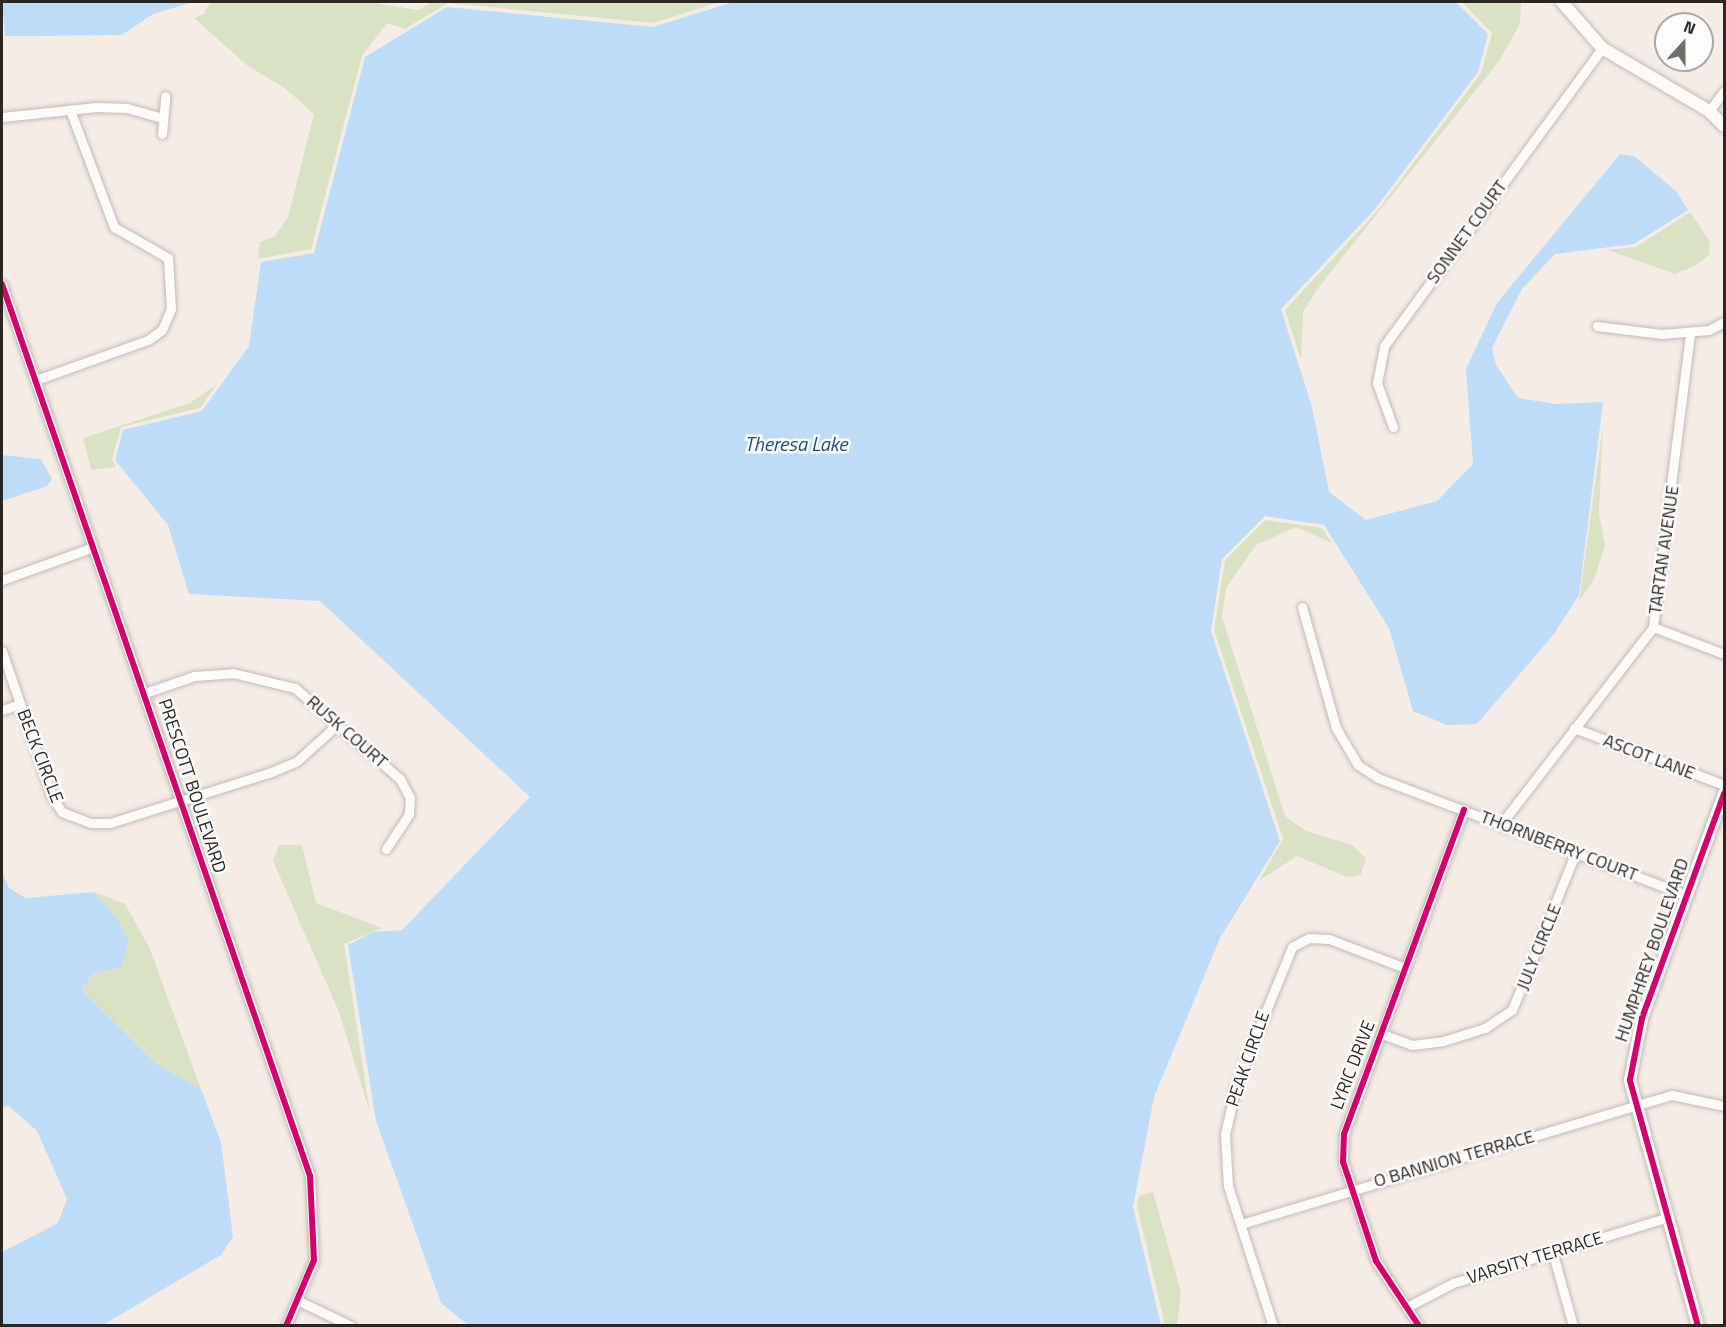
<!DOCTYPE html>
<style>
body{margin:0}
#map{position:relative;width:1726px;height:1327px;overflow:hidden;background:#f7ede7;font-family:"Titillium Web",sans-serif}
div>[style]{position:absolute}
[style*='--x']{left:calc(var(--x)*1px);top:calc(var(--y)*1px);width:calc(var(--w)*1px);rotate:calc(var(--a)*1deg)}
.green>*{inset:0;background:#d9e3c4}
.water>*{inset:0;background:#bddcf8}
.roads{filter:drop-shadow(0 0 2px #c1b9b4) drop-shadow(0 0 2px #c1b9b4)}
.street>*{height:9px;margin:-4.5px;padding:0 4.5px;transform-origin:4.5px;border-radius:4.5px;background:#fefcfb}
.secondary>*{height:12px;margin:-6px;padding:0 6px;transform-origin:6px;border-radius:6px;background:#fefcfb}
.cycleway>*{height:6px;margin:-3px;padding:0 3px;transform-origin:3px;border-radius:3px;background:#d6006c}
span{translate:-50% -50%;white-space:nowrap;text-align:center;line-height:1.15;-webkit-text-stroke:5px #fdfdfd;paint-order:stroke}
.street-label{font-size:18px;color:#2c2621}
.water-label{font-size:20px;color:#1a5077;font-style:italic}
.frame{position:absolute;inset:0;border:3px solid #2c2621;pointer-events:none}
.north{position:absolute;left:1654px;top:12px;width:60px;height:60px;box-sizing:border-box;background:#fdfdfd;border:2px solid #a9a7a5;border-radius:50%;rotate:21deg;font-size:16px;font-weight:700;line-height:24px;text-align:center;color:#2c2621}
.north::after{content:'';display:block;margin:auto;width:21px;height:27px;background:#736c66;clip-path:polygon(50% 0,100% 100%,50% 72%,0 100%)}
</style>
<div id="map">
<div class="green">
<div style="clip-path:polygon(210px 2px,368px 2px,419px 10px,431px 2px,720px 2px,653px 23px,448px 3px,405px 29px,387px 23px,362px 56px,311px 249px,258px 259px,253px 291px,260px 242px,275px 236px,288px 217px,314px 114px,286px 89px,248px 66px,194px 18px,204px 14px)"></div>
<div style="clip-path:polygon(1462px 2px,1521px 2px,1520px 24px,1499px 61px,1318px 288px,1303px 312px,1301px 360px,1285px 310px,1377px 211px,1481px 73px,1492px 33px)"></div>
<div style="clip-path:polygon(1690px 212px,1710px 242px,1709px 255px,1695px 266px,1675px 274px,1608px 250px,1636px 247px)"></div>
<div style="clip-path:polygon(217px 384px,200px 408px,121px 427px,112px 459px,116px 467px,91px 470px,83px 438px,190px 403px)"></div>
<div style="clip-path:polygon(1603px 426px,1599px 514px,1605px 546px,1594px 580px,1579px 601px)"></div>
<div style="clip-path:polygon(1265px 520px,1322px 528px,1332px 543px,1296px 527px,1256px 545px,1226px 588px,1222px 617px,1285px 816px,1306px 831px,1352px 845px,1366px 858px,1361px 875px,1347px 877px,1297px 856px,1259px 881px,1283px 839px,1214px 630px,1225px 560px)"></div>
<div style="clip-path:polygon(279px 845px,302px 845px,316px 903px,382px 928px,344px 944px,370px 1113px,339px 1012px,273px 861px)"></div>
<div style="clip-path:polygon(94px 892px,125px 904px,150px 949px,201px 1089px,159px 1066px,82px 990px,92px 974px,121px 967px,119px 921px)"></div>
<div style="clip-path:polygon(1153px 1192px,1181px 1292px,1177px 1325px,1165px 1325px,1137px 1206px,1139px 1196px)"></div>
</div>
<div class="water">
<div style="clip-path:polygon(2px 2px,194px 2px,153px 14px,122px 35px,36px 36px,5px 36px)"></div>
<div style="clip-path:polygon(733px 2px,1456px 2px,1488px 34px,1478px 72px,1375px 209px,1281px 309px,1312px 407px,1329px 492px,1366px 520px,1437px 501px,1473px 464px,1466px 369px,1497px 303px,1620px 154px,1634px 156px,1676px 191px,1688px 210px,1634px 244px,1555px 254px,1522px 289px,1492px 348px,1496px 365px,1518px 398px,1556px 404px,1603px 402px,1579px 595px,1554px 634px,1477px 724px,1447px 725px,1413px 711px,1389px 628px,1324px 525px,1265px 516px,1222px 559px,1211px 631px,1280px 841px,1220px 938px,1154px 1097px,1133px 1207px,1161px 1325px,468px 1325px,441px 1303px,376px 1121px,348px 945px,373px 932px,402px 930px,530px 797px,320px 601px,189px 594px,168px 525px,115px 460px,123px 430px,202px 411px,249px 346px,261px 262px,314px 253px,365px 57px,447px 7px,653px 27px)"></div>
<div style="clip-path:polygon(2px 455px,41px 459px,52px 479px,47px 486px,2px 501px)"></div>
<div style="clip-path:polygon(2px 871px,9px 888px,26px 898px,94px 892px,119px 921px,129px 942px,121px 967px,92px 974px,82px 990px,159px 1066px,201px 1089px,221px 1142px,233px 1237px,221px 1255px,103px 1325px,2px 1325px,2px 1252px,58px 1223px,67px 1199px,37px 1131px,9px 1106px,2px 1107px)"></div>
</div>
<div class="roads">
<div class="street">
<div style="--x:1709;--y:111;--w:25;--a:-53"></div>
<div style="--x:2;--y:117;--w:95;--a:-6.1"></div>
<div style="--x:96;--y:107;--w:31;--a:2"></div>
<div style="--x:127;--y:108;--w:35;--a:16"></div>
<div style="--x:162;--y:134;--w:38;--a:-85"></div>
<div style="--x:2;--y:284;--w:944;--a:70.95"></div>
<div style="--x:310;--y:1176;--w:84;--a:87.3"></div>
<div style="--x:314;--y:1260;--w:72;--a:113"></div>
<div style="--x:1597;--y:326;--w:65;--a:7"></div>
<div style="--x:1662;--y:334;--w:47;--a:-4.9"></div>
<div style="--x:1709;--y:330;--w:17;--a:-28"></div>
<div style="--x:36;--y:380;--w:119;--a:-19.7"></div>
<div style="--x:148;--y:340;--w:17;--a:-36"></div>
<div style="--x:162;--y:330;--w:23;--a:-67"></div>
<div style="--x:171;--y:309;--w:51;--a:-93.4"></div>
<div style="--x:168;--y:258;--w:62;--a:-150.1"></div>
<div style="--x:114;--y:227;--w:125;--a:-110.6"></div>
<div style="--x:1393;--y:427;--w:47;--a:-110"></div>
<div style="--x:1377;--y:383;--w:38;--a:-79"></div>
<div style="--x:1384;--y:346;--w:369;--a:-53.8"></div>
<div style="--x:2;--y:580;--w:95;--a:-19.8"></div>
<div style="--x:1302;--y:607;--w:126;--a:74.3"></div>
<div style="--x:1336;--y:728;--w:43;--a:59.3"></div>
<div style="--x:1358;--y:765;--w:24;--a:33"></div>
<div style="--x:1378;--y:778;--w:329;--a:20.8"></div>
<div style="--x:1653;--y:627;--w:76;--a:20.8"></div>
<div style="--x:2;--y:651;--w:154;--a:71.1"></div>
<div style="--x:52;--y:797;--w:18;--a:56"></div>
<div style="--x:62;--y:812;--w:31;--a:21"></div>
<div style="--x:91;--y:823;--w:19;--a:0"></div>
<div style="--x:110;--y:823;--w:167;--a:-17.5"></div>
<div style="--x:269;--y:773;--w:30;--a:-23"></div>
<div style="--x:297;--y:761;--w:55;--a:-42.1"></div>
<div style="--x:145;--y:693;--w:52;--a:-19.1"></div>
<div style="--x:194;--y:676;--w:39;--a:-4"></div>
<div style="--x:233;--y:673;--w:64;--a:13.6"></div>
<div style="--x:295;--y:688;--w:139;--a:40.9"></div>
<div style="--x:400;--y:779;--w:21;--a:62"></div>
<div style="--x:410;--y:798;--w:16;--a:94"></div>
<div style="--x:409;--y:814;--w:42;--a:123.3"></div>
<div style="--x:2;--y:710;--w:19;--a:-18"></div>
<div style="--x:1574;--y:728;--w:160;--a:20.8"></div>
<div style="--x:1501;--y:824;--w:249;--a:-52.3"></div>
<div style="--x:1653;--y:627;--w:296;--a:-82.8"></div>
<div style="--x:1382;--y:1034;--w:32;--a:20"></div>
<div style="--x:1412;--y:1045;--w:31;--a:-7"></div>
<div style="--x:1443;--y:1041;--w:44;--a:-17.2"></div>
<div style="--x:1485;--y:1028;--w:32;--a:-34"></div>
<div style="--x:1512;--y:1010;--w:168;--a:-68"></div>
<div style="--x:1241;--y:1224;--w:450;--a:-16.7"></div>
<div style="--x:1672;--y:1095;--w:53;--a:11.9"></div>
<div style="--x:1553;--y:1254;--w:75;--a:74.5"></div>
<div style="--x:299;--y:1301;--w:58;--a:25.7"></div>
<div style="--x:1407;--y:1307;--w:52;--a:-27.6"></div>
<div style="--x:1453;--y:1283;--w:223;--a:-17"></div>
<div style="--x:1273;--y:1326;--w:147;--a:-107.8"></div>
<div style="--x:1228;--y:1186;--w:52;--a:-93.3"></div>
<div style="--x:1225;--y:1134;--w:53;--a:-77"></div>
<div style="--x:1237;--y:1082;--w:146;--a:-67.8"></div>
<div style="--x:1292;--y:947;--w:19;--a:-28"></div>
<div style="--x:1309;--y:938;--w:20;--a:3"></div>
<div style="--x:1329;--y:939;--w:81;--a:20.9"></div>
<div style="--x:1419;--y:1326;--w:78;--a:-123.5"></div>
<div style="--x:1376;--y:1261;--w:104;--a:-108.4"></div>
<div style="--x:1343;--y:1162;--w:28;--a:-88"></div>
<div style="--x:1344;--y:1134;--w:346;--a:-69.7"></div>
</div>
<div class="secondary">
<div style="--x:1562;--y:2;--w:61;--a:49"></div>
<div style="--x:1602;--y:48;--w:124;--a:30.5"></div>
<div style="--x:1709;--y:111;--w:21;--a:45"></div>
<div style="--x:1698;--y:1326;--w:255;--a:-105.5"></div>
<div style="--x:1630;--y:1080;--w:63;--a:-79"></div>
<div style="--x:1642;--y:1018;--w:239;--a:-69.9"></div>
</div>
</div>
<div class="cycleway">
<div style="--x:2;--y:284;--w:944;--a:70.95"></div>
<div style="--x:310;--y:1176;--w:84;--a:87.3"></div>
<div style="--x:314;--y:1260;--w:72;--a:113"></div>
<div style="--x:1419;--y:1326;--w:78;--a:-123.5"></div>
<div style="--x:1376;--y:1261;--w:104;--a:-108.4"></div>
<div style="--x:1343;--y:1162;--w:28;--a:-88"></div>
<div style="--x:1344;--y:1134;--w:346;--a:-69.7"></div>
<div style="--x:1698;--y:1326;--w:255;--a:-105.5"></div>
<div style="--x:1630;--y:1080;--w:63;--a:-79"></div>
<div style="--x:1642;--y:1018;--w:239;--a:-69.9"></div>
</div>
<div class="street-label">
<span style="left:1467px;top:232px;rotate:-54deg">SONNET COURT</span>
<span style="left:1664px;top:550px;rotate:-82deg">TARTAN AVENUE</span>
<span style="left:347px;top:732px;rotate:41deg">RUSK COURT</span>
<span style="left:40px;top:756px;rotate:69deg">BECK CIRCLE</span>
<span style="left:1649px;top:757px;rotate:21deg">ASCOT LANE</span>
<span style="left:192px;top:786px;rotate:72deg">PRESCOTT BOULEVARD</span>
<span style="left:1559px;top:846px;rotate:21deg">THORNBERRY COURT</span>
<span style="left:1539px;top:947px;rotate:-68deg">JULY CIRCLE</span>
<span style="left:1652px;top:950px;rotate:-71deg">HUMPHREY BOULEVARD</span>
<span style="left:1248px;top:1059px;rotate:-71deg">PEAK CIRCLE</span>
<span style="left:1353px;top:1065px;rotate:-69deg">LYRIC DRIVE</span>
<span style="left:1454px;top:1159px;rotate:-16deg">O BANNION TERRACE</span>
<span style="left:1535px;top:1258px;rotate:-17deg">VARSITY TERRACE</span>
</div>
<div class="water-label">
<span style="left:796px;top:443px">Theresa Lake</span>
</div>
<div class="frame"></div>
<div class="north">N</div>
</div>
